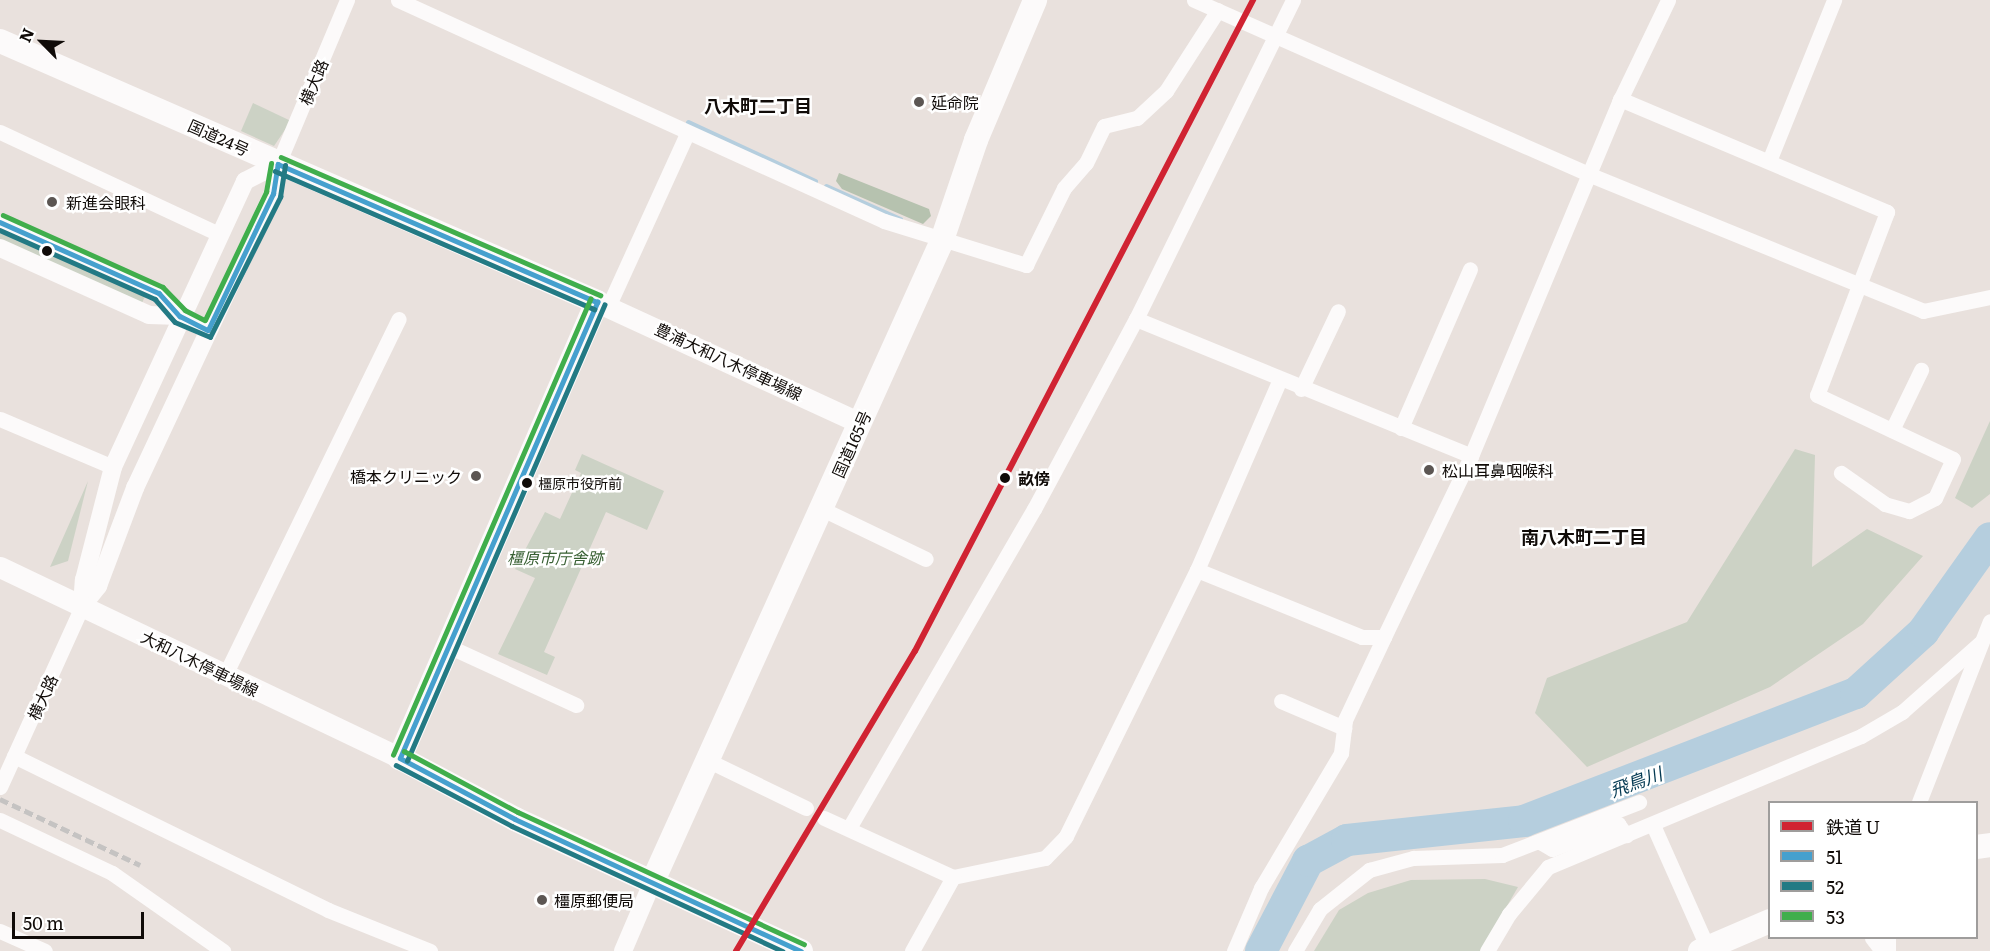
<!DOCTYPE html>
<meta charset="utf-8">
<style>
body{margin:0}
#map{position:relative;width:1990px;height:951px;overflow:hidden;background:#e9e1dd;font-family:Literata,"Noto Sans JP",serif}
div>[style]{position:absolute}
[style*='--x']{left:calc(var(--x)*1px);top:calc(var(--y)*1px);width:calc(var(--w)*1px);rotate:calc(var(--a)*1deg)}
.green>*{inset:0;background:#ccd2c5;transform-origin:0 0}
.forest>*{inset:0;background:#b6c2af}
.stream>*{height:5px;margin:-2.5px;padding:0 2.5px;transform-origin:2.5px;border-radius:2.5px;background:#b5cede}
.river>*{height:32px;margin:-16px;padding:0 16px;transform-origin:16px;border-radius:16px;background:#b5cede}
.minor>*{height:15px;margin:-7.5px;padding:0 7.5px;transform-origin:7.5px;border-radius:7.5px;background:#fcfafa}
.tertiary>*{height:18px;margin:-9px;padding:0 9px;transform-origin:9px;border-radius:9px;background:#fcfafa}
.secondary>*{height:21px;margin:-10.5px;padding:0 10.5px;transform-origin:10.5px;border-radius:10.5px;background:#fcfafa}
.trunk>*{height:24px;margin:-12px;padding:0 12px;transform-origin:12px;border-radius:12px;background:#fcfafa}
.rail>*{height:4.5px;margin-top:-2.25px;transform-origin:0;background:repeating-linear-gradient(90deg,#c5c3c2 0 9px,transparent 0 13.5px)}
.bus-1>*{height:4.5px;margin:-2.25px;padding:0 2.25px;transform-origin:2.25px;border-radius:2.25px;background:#46a0ce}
.bus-2>*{height:4.5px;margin:-2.25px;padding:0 2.25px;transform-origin:2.25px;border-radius:2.25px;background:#237a84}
.bus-3>*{height:4.5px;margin:-2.25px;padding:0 2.25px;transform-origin:2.25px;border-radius:2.25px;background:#40ae4c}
.rail-1>*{height:6px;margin:-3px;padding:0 3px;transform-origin:3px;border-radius:3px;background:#d02332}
.dots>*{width:16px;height:16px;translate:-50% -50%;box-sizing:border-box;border:3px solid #fff;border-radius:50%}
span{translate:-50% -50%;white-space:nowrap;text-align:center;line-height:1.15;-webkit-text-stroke:5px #fff;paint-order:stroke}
.bus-label{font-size:14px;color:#100b08}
.left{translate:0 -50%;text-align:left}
.street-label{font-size:16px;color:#100b08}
.poi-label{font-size:16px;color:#100b08}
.right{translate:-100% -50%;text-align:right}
.stop-label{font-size:16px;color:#100b08;font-weight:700}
.park-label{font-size:16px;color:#386033;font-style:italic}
.neighbourhood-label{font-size:18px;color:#100b08;font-weight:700}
.water-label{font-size:18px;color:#033952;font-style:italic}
.legend{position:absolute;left:1768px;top:801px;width:210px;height:138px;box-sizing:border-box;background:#fff;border:2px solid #9f9d9c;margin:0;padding:8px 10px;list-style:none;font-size:18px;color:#100b08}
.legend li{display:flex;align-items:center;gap:12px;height:30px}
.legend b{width:30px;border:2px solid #9f9d9c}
.north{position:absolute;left:12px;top:12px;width:60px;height:60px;-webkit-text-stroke:4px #fff;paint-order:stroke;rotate:294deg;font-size:16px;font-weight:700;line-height:24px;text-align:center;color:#100b08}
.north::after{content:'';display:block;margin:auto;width:21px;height:27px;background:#100b08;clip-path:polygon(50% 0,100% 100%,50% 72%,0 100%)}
.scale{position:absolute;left:12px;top:912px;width:132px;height:27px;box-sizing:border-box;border:3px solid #100b08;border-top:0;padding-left:8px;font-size:18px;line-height:21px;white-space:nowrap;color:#100b08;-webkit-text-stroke:4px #fff;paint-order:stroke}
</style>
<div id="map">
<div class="green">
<div style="clip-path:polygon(253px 103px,291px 121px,274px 146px,241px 131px)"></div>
<div style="left:0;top:231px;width:159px;height:10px;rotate:24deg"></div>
<div style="clip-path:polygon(1990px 421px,1990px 494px,1972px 508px,1955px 498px)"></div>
<div style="clip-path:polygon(1795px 449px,1815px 455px,1812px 567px,1867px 529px,1923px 556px,1863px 624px,1770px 687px,1587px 767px,1535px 713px,1547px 678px,1687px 622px)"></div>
<div style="clip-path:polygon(582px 454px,664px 491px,647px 530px,606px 512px,544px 652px,555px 657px,547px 675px,498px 654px,535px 578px,515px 569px,545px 512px,560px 519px,581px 473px,575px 470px)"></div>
<div style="clip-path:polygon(88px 481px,68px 561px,50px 567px,70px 522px)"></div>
<div style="clip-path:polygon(1485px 879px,1518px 887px,1481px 951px,1314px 951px,1339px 910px,1368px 893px,1411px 880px)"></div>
</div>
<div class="forest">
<div style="clip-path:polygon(839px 173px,929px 209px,931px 216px,923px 224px,842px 189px,836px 181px)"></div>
</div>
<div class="stream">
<div style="--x:688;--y:122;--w:140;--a:24.9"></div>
<div style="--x:826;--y:186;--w:81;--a:24"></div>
</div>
<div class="river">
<div style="--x:1261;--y:951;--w:102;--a:-62.4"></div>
<div style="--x:1308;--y:861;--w:44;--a:-28.3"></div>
<div style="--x:1347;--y:840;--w:178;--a:-6.1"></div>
<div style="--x:1524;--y:821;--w:356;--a:-21.1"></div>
<div style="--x:1856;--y:693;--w:91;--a:-42.3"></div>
<div style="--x:1923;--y:632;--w:115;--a:-54.5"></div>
</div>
<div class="minor">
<div style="--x:398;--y:0;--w:534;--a:24.45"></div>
<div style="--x:884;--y:221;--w:149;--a:17.2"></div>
<div style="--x:1026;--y:265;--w:86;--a:-63.7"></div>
<div style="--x:1064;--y:188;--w:33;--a:-49"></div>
<div style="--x:1086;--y:163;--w:41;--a:-64.1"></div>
<div style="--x:1104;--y:126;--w:34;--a:-14"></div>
<div style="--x:1137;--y:118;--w:40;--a:-43"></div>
<div style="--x:1166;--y:91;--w:96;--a:-57.3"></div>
<div style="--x:1194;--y:0;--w:431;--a:23.8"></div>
<div style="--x:1588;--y:174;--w:362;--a:22.2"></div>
<div style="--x:1923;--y:311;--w:68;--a:-11.8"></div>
<div style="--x:1293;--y:0;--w:356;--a:116.2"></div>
<div style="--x:1136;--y:319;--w:362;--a:22.2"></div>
<div style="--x:1620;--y:99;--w:290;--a:22.9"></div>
<div style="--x:1887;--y:212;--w:196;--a:110.9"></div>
<div style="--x:1817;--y:395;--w:150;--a:25.2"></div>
<div style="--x:1953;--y:459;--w:43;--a:114.8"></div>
<div style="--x:1935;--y:498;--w:29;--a:153"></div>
<div style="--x:1909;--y:511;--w:25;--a:-164"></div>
<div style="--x:1885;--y:504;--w:54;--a:-144.8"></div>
<div style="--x:0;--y:132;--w:242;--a:25"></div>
<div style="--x:1769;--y:161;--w:174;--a:-68"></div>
<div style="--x:278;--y:164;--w:178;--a:-67.2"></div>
<div style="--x:0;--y:222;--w:174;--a:24.1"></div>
<div style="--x:159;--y:293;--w:31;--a:48"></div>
<div style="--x:608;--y:307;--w:190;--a:-65.5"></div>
<div style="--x:1301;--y:389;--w:86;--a:-64.6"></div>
<div style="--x:0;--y:419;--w:123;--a:23"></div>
<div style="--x:1401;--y:428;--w:173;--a:-66.5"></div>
<div style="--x:1892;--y:430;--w:67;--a:-64.2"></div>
<div style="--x:822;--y:509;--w:115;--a:25.7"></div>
<div style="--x:1197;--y:570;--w:178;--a:22.1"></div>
<div style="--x:1362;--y:637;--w:22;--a:0"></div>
<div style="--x:1384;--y:637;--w:201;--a:-64.3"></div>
<div style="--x:1471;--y:456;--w:384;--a:-67.3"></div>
<div style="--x:1619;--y:102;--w:113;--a:-64.3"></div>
<div style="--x:450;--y:647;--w:139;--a:24.7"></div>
<div style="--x:225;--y:675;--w:396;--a:-64"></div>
<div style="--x:1281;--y:701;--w:69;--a:23.2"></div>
<div style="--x:14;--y:756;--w:350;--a:26.1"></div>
<div style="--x:328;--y:910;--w:110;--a:21.9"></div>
<div style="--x:707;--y:760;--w:110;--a:25.9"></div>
<div style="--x:0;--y:787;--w:199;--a:-65.6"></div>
<div style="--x:1919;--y:802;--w:194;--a:-68.6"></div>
<div style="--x:824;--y:818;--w:142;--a:24.6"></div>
<div style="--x:953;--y:877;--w:94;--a:-11.7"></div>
<div style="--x:1045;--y:858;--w:30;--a:-46"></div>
<div style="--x:1066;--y:836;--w:297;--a:-63.8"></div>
<div style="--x:1197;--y:570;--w:206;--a:-66.5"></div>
<div style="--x:0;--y:820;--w:124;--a:25.3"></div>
<div style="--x:112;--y:873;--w:136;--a:35.1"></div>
<div style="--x:1653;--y:825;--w:138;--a:66"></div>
<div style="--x:849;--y:828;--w:369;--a:-59.9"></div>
<div style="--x:1034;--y:509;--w:216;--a:-61.8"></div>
<div style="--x:1540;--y:842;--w:14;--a:30"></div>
<div style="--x:1552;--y:849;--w:71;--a:-20.7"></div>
<div style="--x:1618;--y:824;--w:14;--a:54"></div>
<div style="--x:0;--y:931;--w:49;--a:24"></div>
<div style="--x:1872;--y:938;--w:16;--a:52"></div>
<div style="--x:912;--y:951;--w:85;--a:-61"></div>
<div style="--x:1234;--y:951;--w:69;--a:-66.8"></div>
<div style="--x:1261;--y:888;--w:157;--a:-59.3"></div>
<div style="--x:1341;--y:753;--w:33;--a:-83"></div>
<div style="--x:1345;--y:720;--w:92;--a:-64.8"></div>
<div style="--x:1295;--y:951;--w:49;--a:-59.2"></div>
<div style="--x:1320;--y:909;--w:63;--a:-38.5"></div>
<div style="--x:1369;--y:870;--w:46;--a:-15.3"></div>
<div style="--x:1413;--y:858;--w:89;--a:-1.9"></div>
<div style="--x:1502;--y:855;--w:147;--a:-21.1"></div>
<div style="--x:1487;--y:951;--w:43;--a:-59.3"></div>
<div style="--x:1509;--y:914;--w:61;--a:-50.3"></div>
<div style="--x:1548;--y:867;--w:339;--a:-22.7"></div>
<div style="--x:1861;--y:736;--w:48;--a:-30.3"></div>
<div style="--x:1902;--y:712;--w:104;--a:-41.5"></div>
</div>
<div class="tertiary">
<div style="--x:0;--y:248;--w:163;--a:24.2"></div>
<div style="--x:149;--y:315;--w:31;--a:2"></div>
<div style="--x:180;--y:316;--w:31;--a:27"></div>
<div style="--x:82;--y:606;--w:26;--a:-86"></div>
<div style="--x:84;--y:580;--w:117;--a:-75.6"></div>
<div style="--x:113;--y:467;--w:315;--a:-65.2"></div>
<div style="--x:245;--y:181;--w:37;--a:-27"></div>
<div style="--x:82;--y:606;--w:26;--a:-51"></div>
<div style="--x:98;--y:586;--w:105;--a:-69.3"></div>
<div style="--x:135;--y:488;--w:325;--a:-64.9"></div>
<div style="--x:273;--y:194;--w:30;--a:-81"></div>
<div style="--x:623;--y:951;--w:74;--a:-66.9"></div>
<div style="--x:1887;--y:951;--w:13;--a:-90"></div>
</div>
<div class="secondary">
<div style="--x:597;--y:302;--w:289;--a:24.7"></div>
<div style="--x:0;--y:567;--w:443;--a:25.5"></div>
</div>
<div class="trunk">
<div style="--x:0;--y:41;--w:652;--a:23.61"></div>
<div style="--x:597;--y:302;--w:497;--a:113.4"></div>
<div style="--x:400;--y:758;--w:130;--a:27.9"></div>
<div style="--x:515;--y:819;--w:315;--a:24.8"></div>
<div style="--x:1976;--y:847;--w:14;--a:-8"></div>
<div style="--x:652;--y:883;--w:702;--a:-65.7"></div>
<div style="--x:941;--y:243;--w:109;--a:-71.2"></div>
<div style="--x:976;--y:140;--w:152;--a:-67.1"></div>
<div style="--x:1700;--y:951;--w:76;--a:-23.2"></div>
</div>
<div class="rail">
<div style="--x:0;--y:799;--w:155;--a:25.2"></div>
</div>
<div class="bus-1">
<div style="--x:278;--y:164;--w:348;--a:23.4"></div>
<div style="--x:0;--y:222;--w:174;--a:24.1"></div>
<div style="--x:159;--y:293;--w:31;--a:48"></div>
<div style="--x:180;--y:316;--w:31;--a:27"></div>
<div style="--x:208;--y:330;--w:151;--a:-64.5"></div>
<div style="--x:273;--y:194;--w:30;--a:-81"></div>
<div style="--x:400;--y:758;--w:497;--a:-66.6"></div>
<div style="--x:400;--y:758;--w:130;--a:27.9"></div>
<div style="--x:515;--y:819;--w:315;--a:24.8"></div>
</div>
<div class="bus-2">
<div style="--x:275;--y:171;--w:348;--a:23.4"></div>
<div style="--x:0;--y:230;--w:170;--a:24"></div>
<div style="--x:155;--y:299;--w:30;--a:49"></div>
<div style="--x:175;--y:322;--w:38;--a:23"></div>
<div style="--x:210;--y:337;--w:157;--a:-63.4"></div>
<div style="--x:280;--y:197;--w:32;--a:-81"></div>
<div style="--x:407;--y:761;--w:497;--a:-66.6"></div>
<div style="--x:396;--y:765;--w:131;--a:27.7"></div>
<div style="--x:512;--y:826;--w:298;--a:24.8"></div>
</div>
<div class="bus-3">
<div style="--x:281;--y:157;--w:348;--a:23.4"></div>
<div style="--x:3;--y:215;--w:175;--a:24.2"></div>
<div style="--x:163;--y:287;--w:32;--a:46"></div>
<div style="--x:185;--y:310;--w:22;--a:27"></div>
<div style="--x:205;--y:320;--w:142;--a:-64.5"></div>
<div style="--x:266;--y:192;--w:29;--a:-80"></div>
<div style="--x:404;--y:751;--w:129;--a:28.2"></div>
<div style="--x:518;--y:812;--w:315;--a:24.8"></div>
<div style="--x:393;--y:755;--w:497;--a:-66.6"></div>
</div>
<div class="rail-1">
<div style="--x:736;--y:951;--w:349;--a:-59.2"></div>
<div style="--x:915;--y:651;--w:734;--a:-62.56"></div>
</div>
<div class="dots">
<div style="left:919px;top:102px;background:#5c5653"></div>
<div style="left:52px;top:202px;background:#5c5653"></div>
<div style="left:47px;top:251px;background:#100b08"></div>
<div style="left:1429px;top:470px;background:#5c5653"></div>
<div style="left:476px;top:476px;background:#5c5653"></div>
<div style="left:1005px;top:478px;background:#100b08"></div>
<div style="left:527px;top:483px;background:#100b08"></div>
<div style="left:542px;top:900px;background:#5c5653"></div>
</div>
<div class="bus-label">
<span class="left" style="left:538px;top:483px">橿原市役所前</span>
</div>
<div class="street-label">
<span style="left:313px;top:82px;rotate:-67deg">横大路</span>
<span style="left:219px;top:137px;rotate:24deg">国道24号</span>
<span style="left:729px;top:361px;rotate:25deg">豊浦大和八木停車場線</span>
<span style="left:851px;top:444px;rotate:-66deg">国道165号</span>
<span style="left:200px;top:663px;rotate:26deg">大和八木停車場線</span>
<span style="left:42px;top:697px;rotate:-65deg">横大路</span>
</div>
<div class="poi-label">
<span class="left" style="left:931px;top:102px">延命院</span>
<span class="left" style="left:66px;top:202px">新進会眼科</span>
<span class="left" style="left:1442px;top:470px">松山耳鼻咽喉科</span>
<span class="right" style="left:462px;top:476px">橋本クリニック</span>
<span class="left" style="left:554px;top:900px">橿原郵便局</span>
</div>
<div class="stop-label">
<span class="left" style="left:1018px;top:478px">畝傍</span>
</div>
<div class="park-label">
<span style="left:555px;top:557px">橿原市庁舎跡</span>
</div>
<div class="neighbourhood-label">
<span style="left:758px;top:106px">八木町二丁目</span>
<span style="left:1584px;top:537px">南八木町二丁目</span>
</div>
<div class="water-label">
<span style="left:1636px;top:782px;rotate:-20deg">飛鳥川</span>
</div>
<ul class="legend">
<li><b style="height:8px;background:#d02332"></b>鉄道 U</li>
<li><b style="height:8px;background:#46a0ce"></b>51</li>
<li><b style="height:8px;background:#237a84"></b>52</li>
<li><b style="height:8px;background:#40ae4c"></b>53</li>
</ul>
<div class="north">N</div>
<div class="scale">50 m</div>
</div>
